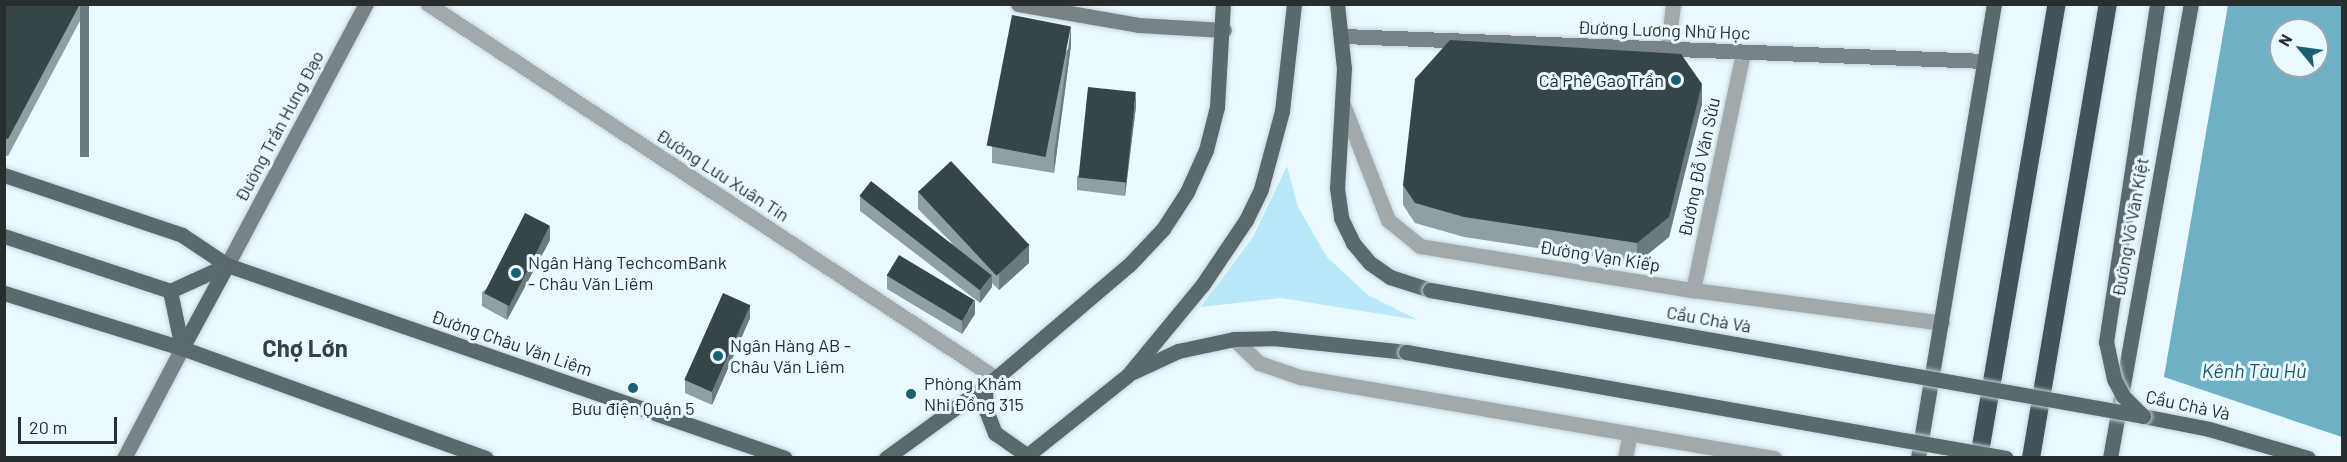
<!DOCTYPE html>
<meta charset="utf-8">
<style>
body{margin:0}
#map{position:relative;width:2347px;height:462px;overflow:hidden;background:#e9f9ff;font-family:Barlow,sans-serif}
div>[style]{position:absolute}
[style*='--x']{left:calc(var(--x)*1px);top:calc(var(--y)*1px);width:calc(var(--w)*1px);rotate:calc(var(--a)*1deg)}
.green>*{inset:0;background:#b9e9f9}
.water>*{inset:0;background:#6eb1c7}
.pier>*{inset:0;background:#e9f9ff}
.roads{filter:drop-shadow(0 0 2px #c6d4da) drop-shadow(0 0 2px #c6d4da)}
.lane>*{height:15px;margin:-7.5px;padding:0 7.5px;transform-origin:7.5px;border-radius:7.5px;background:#a0a9ac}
.street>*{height:15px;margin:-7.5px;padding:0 7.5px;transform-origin:7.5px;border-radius:7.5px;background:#a0a9ac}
.secondary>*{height:15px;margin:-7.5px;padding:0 7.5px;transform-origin:7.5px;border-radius:7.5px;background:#778388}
.primary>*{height:15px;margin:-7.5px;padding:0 7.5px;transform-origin:7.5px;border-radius:7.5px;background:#5a696e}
.highway>*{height:18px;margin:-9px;padding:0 9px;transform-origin:9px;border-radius:9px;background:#425359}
.bridges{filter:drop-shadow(0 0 2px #c6d4da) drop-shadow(0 0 2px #c6d4da)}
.primary-bridge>*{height:15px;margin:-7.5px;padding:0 7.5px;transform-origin:7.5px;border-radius:7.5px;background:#5a696e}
.wall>*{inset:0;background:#8fa0a5}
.shaded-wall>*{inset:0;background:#6b7c81;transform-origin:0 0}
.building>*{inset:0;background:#35464b;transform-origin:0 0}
.dots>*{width:16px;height:16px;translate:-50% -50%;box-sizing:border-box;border:3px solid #e9f9ff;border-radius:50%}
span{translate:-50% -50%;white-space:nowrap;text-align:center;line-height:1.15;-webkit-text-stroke:6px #e9f9ff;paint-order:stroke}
.street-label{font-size:18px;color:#262e30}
.poi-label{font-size:18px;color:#262e30}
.right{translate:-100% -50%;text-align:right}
.left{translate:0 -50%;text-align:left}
.water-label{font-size:20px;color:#235a6a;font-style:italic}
.district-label{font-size:24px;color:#324248;font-weight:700}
.frame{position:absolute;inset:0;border:6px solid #262e30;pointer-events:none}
.north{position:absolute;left:2269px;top:18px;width:60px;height:60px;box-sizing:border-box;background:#e9f9ff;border:2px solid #9ba8ac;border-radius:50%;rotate:299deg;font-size:16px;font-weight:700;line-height:24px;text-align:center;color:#262e30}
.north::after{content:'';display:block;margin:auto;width:21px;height:27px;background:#1b5f72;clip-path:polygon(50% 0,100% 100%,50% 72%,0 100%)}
.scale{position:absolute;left:18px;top:417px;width:99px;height:27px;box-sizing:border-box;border:3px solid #262e30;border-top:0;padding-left:8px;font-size:18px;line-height:21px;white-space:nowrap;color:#262e30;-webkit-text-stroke:4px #e9f9ff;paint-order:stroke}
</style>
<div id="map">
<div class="green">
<div style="clip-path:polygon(1287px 166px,1298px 207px,1327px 257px,1368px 295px,1418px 320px,1281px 298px,1201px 307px,1253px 237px)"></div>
</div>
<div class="water">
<div style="clip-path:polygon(evenodd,2228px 5px,2342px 5px,2342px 457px,2150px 458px,2228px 5px,2281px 30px,2317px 30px,2317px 66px,2281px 66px,2281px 30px)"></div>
</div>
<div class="pier">
<div style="clip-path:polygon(2161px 376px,2342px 437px,2342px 458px,2147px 458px)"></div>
</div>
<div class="roads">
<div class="lane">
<div style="--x:428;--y:4;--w:680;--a:33.36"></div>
</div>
<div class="street">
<div style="--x:1668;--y:49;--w:45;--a:-83.7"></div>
<div style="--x:1342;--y:102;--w:127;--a:68.7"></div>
<div style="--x:1388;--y:220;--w:41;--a:39.1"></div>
<div style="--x:1420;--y:246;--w:277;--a:9.2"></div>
<div style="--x:1693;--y:290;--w:251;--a:7.5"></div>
<div style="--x:1693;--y:290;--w:243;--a:-78.1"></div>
<div style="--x:1234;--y:339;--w:35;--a:44"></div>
<div style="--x:1259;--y:363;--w:43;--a:18.9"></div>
<div style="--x:1300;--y:377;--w:481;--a:9.7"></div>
<div style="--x:1625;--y:458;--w:25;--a:-79"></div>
</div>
<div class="secondary">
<div style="--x:1018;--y:4;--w:122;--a:9.9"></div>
<div style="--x:1138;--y:25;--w:86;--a:3.3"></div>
<div style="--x:1343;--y:36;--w:641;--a:2.23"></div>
<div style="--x:227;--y:265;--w:296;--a:-62"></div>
<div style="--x:124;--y:458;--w:124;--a:-62.2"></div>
</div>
<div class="primary">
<div style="--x:1337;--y:4;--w:64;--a:83.8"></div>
<div style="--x:1344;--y:68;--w:120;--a:93.3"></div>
<div style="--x:1337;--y:188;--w:30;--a:82"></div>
<div style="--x:1341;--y:218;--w:28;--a:64"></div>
<div style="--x:1353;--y:243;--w:26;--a:50"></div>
<div style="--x:1370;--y:263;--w:24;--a:35"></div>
<div style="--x:1390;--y:277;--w:42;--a:18"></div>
<div style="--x:4;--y:175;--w:188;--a:18.6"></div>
<div style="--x:182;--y:235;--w:54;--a:33.7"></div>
<div style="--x:227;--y:265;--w:590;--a:19.08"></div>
<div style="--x:4;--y:236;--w:175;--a:18.3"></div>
<div style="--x:170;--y:291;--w:63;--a:-24.5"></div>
<div style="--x:170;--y:291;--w:58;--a:78.1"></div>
<div style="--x:4;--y:293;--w:186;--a:17.2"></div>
<div style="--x:182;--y:348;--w:323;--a:19.9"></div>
<div style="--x:182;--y:348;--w:94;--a:-61.5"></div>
<div style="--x:1133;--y:372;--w:50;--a:-25"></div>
<div style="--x:1178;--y:351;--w:57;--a:-12.1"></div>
<div style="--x:1234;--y:339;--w:39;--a:-1"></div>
<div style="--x:1273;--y:338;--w:134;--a:6"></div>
<div style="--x:985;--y:386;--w:24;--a:88"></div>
<div style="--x:986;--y:410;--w:25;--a:69"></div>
<div style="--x:995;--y:433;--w:39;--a:35"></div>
<div style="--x:2143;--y:416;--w:67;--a:11.1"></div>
<div style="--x:2209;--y:429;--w:103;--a:16.3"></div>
<div style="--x:886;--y:458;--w:136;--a:-36"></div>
<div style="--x:996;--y:378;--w:175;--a:-40.4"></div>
<div style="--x:1129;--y:265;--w:50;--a:-46.6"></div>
<div style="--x:1163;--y:229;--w:44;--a:-57"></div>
<div style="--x:1187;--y:192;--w:46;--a:-65.7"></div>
<div style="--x:1206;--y:150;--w:44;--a:-75.7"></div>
<div style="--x:1217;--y:107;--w:103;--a:-86.7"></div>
<div style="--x:1024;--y:458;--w:133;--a:-38.6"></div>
<div style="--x:1128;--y:375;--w:118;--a:-50.5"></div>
<div style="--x:1203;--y:284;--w:77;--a:-56.1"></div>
<div style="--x:1246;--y:220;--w:34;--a:-64"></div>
<div style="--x:1261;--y:189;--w:81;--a:-74.9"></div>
<div style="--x:1282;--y:111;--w:108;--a:-83.6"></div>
<div style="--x:1918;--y:458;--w:460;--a:-80.5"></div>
<div style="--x:2110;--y:458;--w:461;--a:-79.9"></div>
</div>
<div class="highway">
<div style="--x:1979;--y:458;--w:461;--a:-80.3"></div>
<div style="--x:2031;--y:458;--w:460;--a:-80.4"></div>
</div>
</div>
<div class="bridges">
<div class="primary-bridge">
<div style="--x:1430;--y:290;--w:724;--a:10.02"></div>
<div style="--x:1406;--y:352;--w:609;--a:10.02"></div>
<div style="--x:2143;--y:416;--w:28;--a:-135"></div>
<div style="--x:2123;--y:396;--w:19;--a:-118"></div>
<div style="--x:2114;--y:379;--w:38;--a:-102"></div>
<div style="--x:2106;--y:342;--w:342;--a:-81.4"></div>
</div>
</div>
<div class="wall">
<div style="clip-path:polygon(4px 4px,89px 4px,8px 156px,4px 155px)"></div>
<div style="clip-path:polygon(1071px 45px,1054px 173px,992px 163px,992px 146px)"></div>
<div style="clip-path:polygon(1702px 104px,1669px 237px,1637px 263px,1464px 237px,1415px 223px,1403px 205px,1403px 185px)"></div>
<div style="clip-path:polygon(1136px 106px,1125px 196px,1077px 190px,1077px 177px)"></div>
<div style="clip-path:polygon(918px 191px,1029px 263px,999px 290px,992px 283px,992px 287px,980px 303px,860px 211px,860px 197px,953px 244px,918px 209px)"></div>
<div style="clip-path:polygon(550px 240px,507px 320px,482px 306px,482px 292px)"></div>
<div style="clip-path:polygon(887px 276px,975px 314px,962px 334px,887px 289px)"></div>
<div style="clip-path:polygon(750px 318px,712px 405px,685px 393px,685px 380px)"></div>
</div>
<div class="shaded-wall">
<div style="left:80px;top:4px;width:9px;height:153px"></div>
<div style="clip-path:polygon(1071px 27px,1071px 45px,1054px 173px,1054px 155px)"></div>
<div style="clip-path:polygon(1702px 84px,1702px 104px,1669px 237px,1637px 263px,1637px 243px)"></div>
<div style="clip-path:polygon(1136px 92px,1136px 106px,1125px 196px,1125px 182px)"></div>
<div style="clip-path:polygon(550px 226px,550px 240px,507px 320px,507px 306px)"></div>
<div style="clip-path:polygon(1029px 245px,1029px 263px,999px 290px,999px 273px)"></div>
<div style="clip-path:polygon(992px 274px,992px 287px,980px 303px,980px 290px)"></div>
<div style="clip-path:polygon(975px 300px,975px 314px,962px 334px,962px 321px)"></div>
<div style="clip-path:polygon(750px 305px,750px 318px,712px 405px,712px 392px)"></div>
</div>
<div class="building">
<div style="clip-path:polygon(4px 4px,80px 4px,8px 139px,4px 138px)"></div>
<div style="left:1012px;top:15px;width:60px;height:133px;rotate:11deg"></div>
<div style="clip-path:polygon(1450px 40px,1681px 54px,1702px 84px,1669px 217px,1637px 243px,1464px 217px,1415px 203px,1403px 185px,1415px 79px)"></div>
<div style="left:1088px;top:87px;width:48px;height:91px;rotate:6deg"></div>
<div style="left:951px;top:161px;width:115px;height:45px;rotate:47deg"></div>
<div style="left:871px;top:181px;width:153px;height:19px;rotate:38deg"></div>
<div style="left:525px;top:213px;width:28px;height:90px;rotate:27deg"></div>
<div style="left:899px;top:255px;width:88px;height:24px;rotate:31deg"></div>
<div style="left:723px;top:293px;width:30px;height:95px;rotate:24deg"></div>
</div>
<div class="dots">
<div style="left:1676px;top:80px;background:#1b5f72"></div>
<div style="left:516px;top:273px;background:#1b5f72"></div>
<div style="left:718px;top:356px;background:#1b5f72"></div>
<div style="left:633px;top:388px;background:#1b5f72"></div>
<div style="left:911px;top:394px;background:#1b5f72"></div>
</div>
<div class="street-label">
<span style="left:1664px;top:30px;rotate:2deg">Đường Lương Nhữ Học</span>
<span style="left:279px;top:126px;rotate:-62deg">Đường Trần Hưng Đạo</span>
<span style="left:1699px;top:167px;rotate:-78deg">Đường Đỗ Văn Sửu</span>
<span style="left:723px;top:175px;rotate:33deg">Đường Lưu Xuân Tín</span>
<span style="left:2130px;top:227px;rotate:-80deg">Đường Võ Văn Kiệt</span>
<span style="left:1600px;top:256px;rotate:9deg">Đường Vạn Kiếp</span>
<span style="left:1709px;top:319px;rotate:10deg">Cầu Chà Và</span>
<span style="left:512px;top:343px;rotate:19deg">Đường Châu Văn Liêm</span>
<span style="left:2188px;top:405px;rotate:12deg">Cầu Chà Và</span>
</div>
<div class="poi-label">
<span class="right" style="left:1664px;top:80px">Cà Phê Gao Trần</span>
<span class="left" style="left:528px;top:273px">Ngân Hàng TechcomBank<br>- Châu Văn Liêm</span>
<span class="left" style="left:730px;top:356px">Ngân Hàng AB -<br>Châu Văn Liêm</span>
<span class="left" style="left:924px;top:394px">Phòng Khám<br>Nhi Đồng 315</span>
<span style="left:633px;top:408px">Bưu điện Quận 5</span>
</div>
<div class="water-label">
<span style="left:2254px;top:370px">Kênh Tàu Hủ</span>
</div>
<div class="district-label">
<span style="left:305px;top:348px">Chợ Lớn</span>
</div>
<div class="frame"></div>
<div class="north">N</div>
<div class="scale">20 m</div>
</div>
